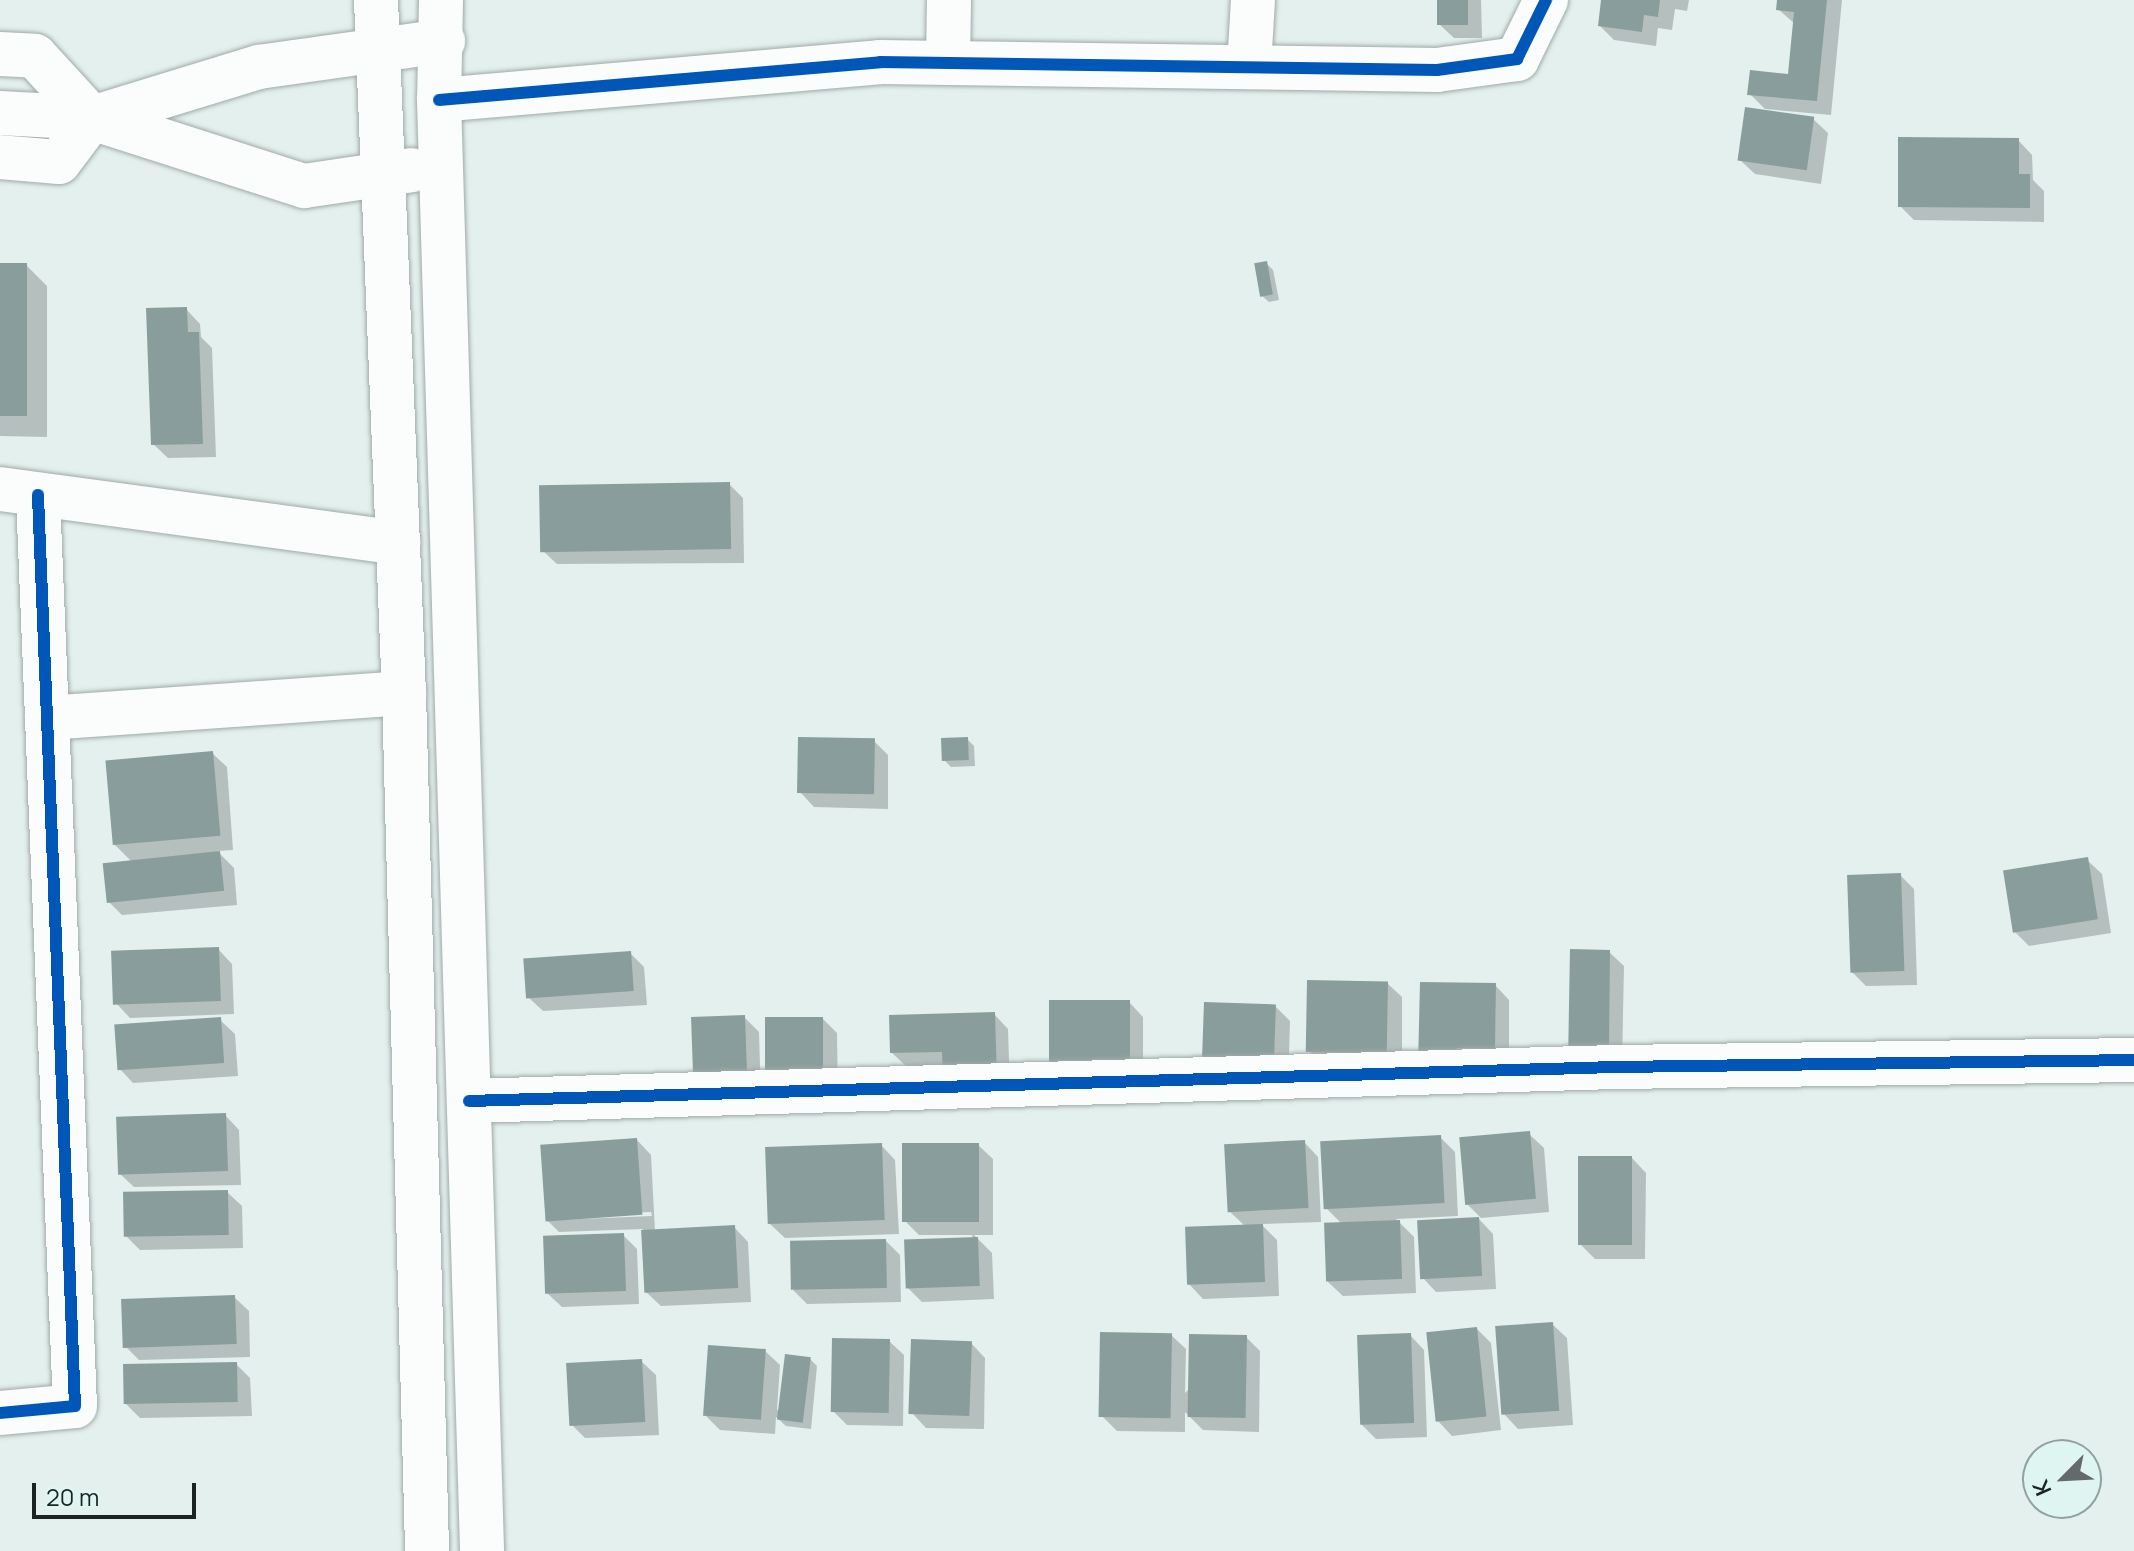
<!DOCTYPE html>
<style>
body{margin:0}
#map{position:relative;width:2134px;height:1551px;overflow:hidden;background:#e3f0ee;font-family:Manrope,sans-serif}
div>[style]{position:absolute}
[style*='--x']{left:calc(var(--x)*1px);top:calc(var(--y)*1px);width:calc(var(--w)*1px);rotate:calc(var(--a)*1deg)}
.shadow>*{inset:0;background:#0003}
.building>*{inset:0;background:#899e9c;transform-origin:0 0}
.roads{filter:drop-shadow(0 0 2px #a0aaa9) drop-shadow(0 0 2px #a0aaa9)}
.minor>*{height:44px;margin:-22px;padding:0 22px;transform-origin:22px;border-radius:22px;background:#fbfdfc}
.major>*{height:44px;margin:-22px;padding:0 22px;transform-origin:22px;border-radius:22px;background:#fbfdfc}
.cycleway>*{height:12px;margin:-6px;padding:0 6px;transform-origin:6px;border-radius:6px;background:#0057b8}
span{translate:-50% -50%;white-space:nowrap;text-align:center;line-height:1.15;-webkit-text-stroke:8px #def5f2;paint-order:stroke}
.north{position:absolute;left:2022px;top:1439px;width:80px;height:80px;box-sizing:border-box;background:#def5f2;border:2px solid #90a19f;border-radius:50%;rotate:246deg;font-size:22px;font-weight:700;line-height:32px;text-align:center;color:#1c2423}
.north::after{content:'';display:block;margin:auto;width:28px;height:36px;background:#626b6a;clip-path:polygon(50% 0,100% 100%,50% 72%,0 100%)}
.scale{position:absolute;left:32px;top:1483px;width:164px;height:36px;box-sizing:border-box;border:4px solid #1c2423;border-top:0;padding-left:10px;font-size:24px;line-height:28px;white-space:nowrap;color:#1c2423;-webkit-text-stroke:6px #def5f2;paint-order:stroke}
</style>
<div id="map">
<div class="shadow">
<div style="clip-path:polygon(1439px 0,1481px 0,1482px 38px,1454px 38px,1439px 24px)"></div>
<div style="clip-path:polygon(1603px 0,1689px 0,1687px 11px,1675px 9px,1672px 30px,1658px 28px,1656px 46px,1614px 40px,1600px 26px)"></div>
<div style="clip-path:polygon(1779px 0,1842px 0,1831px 115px,1765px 109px,1750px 94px,1790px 76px,1795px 24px,1778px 9px)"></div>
<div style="clip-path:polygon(1813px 119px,1828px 133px,1821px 184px,1755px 174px,1740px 160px)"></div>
<div style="clip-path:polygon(2018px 140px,2032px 155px,2033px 180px,2044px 191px,2044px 222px,1914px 220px,1900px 206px)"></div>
<div style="clip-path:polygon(1266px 263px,1273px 270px,1279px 300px,1269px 302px,1262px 296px)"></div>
<div style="clip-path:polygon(0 265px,26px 265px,47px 286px,47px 437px,0 436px)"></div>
<div style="clip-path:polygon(186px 309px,200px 324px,201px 337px,212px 348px,216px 457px,168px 458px,153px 444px)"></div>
<div style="clip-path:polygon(729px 484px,743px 498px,744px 563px,557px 564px,542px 550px)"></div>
<div style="clip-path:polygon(967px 739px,974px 746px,975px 766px,951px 767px,944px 760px)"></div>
<div style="clip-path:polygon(874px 741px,888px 755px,888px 809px,814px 807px,800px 792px)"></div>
<div style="clip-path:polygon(212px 753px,227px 767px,233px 850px,217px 851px,234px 868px,237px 905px,122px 915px,108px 901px,131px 861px,114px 844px)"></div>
<div style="clip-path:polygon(2087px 860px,2102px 874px,2111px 933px,2029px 946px,2015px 932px)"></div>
<div style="clip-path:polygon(1900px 875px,1914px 889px,1917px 985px,1866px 986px,1852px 972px)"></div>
<div style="clip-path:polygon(218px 949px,232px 964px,234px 1014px,130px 1018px,116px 1003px)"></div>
<div style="clip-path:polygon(1609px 952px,1624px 966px,1622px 1063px,1570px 1062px)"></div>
<div style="clip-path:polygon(630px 953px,644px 967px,647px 1005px,543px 1011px,528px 997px)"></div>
<div style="clip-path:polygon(1387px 983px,1402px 997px,1402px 1066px,1324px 1065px,1309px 1051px)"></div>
<div style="clip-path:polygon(1495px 985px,1509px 1000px,1509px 1062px,1434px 1079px)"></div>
<div style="clip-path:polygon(1129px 1002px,1143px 1017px,1143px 1088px,1064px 1088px)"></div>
<div style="clip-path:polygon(1206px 1004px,1275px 1006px,1290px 1021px,1288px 1088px)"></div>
<div style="clip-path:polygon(994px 1014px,1008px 1029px,1010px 1093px,907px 1067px,892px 1053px)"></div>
<div style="clip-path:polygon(744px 1017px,759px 1032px,761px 1100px,711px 1103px)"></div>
<div style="clip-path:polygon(823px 1019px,837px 1033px,838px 1098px,768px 1084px)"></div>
<div style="clip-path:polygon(220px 1020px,235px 1034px,238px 1076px,133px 1083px,119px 1068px)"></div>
<div style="clip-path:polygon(225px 1115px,239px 1130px,241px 1185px,134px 1187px,119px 1173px)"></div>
<div style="clip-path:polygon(1529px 1134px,1544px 1148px,1549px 1212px,1481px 1218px,1467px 1204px)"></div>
<div style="clip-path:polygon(1440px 1137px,1455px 1152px,1458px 1216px,1396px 1219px,1414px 1237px,1416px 1293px,1343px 1296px,1328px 1282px,1343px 1225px,1326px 1208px)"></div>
<div style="clip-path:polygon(evenodd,637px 1140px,651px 1155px,655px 1231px,734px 1227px,748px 1242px,751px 1302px,661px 1306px,646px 1292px,643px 1229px,559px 1232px,545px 1218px,637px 1140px,651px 1212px,652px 1216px,556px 1220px,556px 1216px,651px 1212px)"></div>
<div style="clip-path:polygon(1304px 1142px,1318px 1157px,1321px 1222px,1261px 1224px,1277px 1240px,1279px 1296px,1203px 1299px,1189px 1284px,1245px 1226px,1229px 1211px)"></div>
<div style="clip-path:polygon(881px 1145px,895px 1160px,899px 1234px,785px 1238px,770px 1224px)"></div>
<div style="clip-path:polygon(978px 1145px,993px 1159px,993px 1235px,974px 1235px,992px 1253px,994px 1299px,922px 1302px,908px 1288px,973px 1239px,972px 1235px,919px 1235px,905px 1221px)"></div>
<div style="clip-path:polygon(1632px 1158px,1646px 1173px,1645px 1259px,1595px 1259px,1581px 1245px)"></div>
<div style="clip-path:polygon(227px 1192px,242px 1206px,243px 1248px,140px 1250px,126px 1236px)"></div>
<div style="clip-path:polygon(1479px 1219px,1493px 1234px,1496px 1289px,1436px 1292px,1422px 1277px)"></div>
<div style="clip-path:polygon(623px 1235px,637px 1249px,639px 1304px,562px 1307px,547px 1293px)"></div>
<div style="clip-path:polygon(886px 1241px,900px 1255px,901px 1302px,807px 1304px,793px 1290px)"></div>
<div style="clip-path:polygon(234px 1297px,249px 1311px,250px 1357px,139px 1360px,125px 1346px)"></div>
<div style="clip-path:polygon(1552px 1324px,1567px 1338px,1573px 1425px,1518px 1429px,1504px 1414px)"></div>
<div style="clip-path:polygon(1477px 1329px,1491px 1343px,1501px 1430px,1452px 1436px,1438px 1421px)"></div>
<div style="clip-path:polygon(1171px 1335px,1186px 1349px,1185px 1393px,1246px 1337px,1260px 1351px,1259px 1432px,1203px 1430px,1185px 1412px,1185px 1432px,1117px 1431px,1102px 1416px)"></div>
<div style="clip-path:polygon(1410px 1335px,1424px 1350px,1427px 1437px,1376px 1439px,1362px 1425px)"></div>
<div style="clip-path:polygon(889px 1341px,904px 1355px,903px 1426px,847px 1425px,833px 1411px)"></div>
<div style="clip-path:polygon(971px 1343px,985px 1358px,984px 1429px,926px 1428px,912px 1413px)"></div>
<div style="clip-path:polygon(765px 1351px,780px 1365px,777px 1410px,780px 1410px,810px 1359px,817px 1366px,811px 1429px,786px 1426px,776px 1417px,775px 1434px,720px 1430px,705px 1415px)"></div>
<div style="clip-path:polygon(641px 1361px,656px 1375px,659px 1435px,585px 1438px,571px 1424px)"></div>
<div style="clip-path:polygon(236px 1364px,250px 1378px,252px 1416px,140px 1418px,125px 1403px)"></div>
</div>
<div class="building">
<div style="left:1437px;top:0;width:31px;height:25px"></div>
<div style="clip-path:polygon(1601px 0,1660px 0,1658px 17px,1644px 15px,1642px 32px,1598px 26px)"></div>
<div style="clip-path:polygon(1777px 0,1827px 0,1817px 101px,1747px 95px,1750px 70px,1788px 74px,1794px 12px,1776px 10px)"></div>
<div style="left:1745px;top:107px;width:70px;height:54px;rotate:8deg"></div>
<div style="clip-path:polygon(1898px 137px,2019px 138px,2019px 174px,2030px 174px,2030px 208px,1898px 207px)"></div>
<div style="left:1267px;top:261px;width:34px;height:13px;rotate:80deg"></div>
<div style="left:0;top:263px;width:27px;height:153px"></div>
<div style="clip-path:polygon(187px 307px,188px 332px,199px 332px,203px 444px,151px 445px,146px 308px)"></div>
<div style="left:730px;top:482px;width:67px;height:191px;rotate:89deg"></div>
<div style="left:798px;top:737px;width:77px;height:56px;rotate:1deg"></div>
<div style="left:968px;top:737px;width:23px;height:27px;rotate:88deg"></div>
<div style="left:213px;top:751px;width:85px;height:108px;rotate:85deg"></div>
<div style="left:220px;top:851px;width:40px;height:118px;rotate:84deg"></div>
<div style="left:2088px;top:857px;width:63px;height:86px;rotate:81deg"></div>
<div style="left:1901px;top:873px;width:98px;height:54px;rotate:88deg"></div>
<div style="left:219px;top:947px;width:54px;height:108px;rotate:88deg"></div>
<div style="clip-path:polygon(1570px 949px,1610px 950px,1609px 1049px,1568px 1063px)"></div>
<div style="left:631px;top:951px;width:40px;height:108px;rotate:86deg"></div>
<div style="left:1307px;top:980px;width:81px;height:72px;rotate:1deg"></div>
<div style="clip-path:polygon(1420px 982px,1496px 983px,1495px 1049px,1457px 1048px,1456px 1066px,1418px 1065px)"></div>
<div style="left:1049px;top:1000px;width:81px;height:74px"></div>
<div style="left:1204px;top:1002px;width:72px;height:70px;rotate:2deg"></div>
<div style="clip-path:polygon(995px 1012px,997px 1080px,943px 1081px,942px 1052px,890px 1053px,889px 1015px)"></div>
<div style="left:745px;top:1015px;width:72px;height:54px;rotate:88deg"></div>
<div style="left:221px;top:1017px;width:46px;height:107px;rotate:86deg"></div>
<div style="left:765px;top:1017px;width:58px;height:68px"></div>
<div style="left:226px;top:1113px;width:58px;height:110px;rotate:88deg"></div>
<div style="left:1530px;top:1131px;width:68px;height:71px;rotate:85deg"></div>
<div style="left:1441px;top:1135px;width:68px;height:121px;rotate:87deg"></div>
<div style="left:637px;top:1138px;width:77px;height:97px;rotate:86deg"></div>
<div style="left:1305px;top:1140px;width:68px;height:81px;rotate:87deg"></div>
<div style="left:882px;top:1143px;width:77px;height:117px;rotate:88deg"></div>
<div style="left:902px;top:1143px;width:77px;height:79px"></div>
<div style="left:1578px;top:1156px;width:54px;height:89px"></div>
<div style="left:228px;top:1190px;width:45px;height:105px;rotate:89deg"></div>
<div style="left:1479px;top:1217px;width:59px;height:62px;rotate:87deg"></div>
<div style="left:1400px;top:1220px;width:59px;height:76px;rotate:88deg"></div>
<div style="left:1263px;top:1224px;width:58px;height:78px;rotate:88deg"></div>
<div style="left:735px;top:1225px;width:63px;height:94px;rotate:87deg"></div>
<div style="left:624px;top:1233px;width:58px;height:81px;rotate:88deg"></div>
<div style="left:978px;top:1237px;width:49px;height:74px;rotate:88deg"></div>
<div style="left:886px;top:1239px;width:49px;height:96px;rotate:89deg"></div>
<div style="left:235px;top:1295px;width:49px;height:114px;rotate:88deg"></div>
<div style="left:1553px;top:1322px;width:89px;height:58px;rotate:86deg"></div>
<div style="left:1477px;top:1327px;width:90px;height:51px;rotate:84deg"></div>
<div style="left:1100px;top:1332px;width:72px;height:85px;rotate:1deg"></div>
<div style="left:1411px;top:1333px;width:90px;height:54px;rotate:88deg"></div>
<div style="left:1189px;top:1334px;width:58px;height:83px;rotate:1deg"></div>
<div style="left:832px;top:1338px;width:58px;height:74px;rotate:1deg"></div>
<div style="left:911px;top:1339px;width:61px;height:75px;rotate:2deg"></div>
<div style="left:708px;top:1345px;width:58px;height:71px;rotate:4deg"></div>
<div style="left:785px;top:1354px;width:26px;height:66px;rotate:7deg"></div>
<div style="left:642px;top:1359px;width:63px;height:76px;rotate:87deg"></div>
<div style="left:237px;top:1362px;width:40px;height:114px;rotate:89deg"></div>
</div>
<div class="roads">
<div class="minor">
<div style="--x:0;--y:54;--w:35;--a:3"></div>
<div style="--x:35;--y:56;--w:84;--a:47.4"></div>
<div style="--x:92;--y:118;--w:55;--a:126.9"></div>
<div style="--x:59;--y:162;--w:59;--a:-175.2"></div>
<div style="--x:948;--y:63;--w:63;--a:-89.1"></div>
<div style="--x:1249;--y:67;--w:67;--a:-86.6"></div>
<div style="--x:439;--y:100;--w:443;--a:-4.9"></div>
<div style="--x:880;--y:62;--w:557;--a:0.82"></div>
<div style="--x:1437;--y:70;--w:81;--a:-7.8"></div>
<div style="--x:1517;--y:59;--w:66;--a:-63.8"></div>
<div style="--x:0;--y:489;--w:402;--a:7.7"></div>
<div style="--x:47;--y:718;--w:358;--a:-4"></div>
<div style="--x:469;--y:1101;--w:1148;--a:-1.7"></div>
<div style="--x:1616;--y:1067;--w:518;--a:-0.77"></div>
<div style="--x:0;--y:1413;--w:75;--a:-5.3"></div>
<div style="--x:75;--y:1406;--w:912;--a:-92.33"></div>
</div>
<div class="major">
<div style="--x:376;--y:0;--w:694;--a:87.69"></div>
<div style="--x:404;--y:693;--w:858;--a:88.46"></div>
<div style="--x:441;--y:0;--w:100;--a:91.1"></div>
<div style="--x:439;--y:100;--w:1452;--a:88.3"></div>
<div style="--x:0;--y:113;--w:92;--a:3.1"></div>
<div style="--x:92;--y:118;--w:223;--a:17.8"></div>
<div style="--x:304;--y:186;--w:109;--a:-8.4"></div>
<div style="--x:92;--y:118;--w:175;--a:-17"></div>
<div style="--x:259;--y:67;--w:186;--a:-8"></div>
</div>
</div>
<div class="cycleway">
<div style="--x:439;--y:100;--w:443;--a:-4.9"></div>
<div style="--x:880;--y:62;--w:557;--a:0.82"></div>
<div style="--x:1437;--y:70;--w:81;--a:-7.8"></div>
<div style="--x:1517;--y:59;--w:66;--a:-63.8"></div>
<div style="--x:469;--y:1101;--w:1148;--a:-1.7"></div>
<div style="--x:1616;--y:1067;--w:518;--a:-0.77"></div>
<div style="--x:0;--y:1413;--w:75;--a:-5.3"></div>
<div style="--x:75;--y:1406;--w:912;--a:-92.33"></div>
</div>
<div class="north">K</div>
<div class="scale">20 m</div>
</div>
